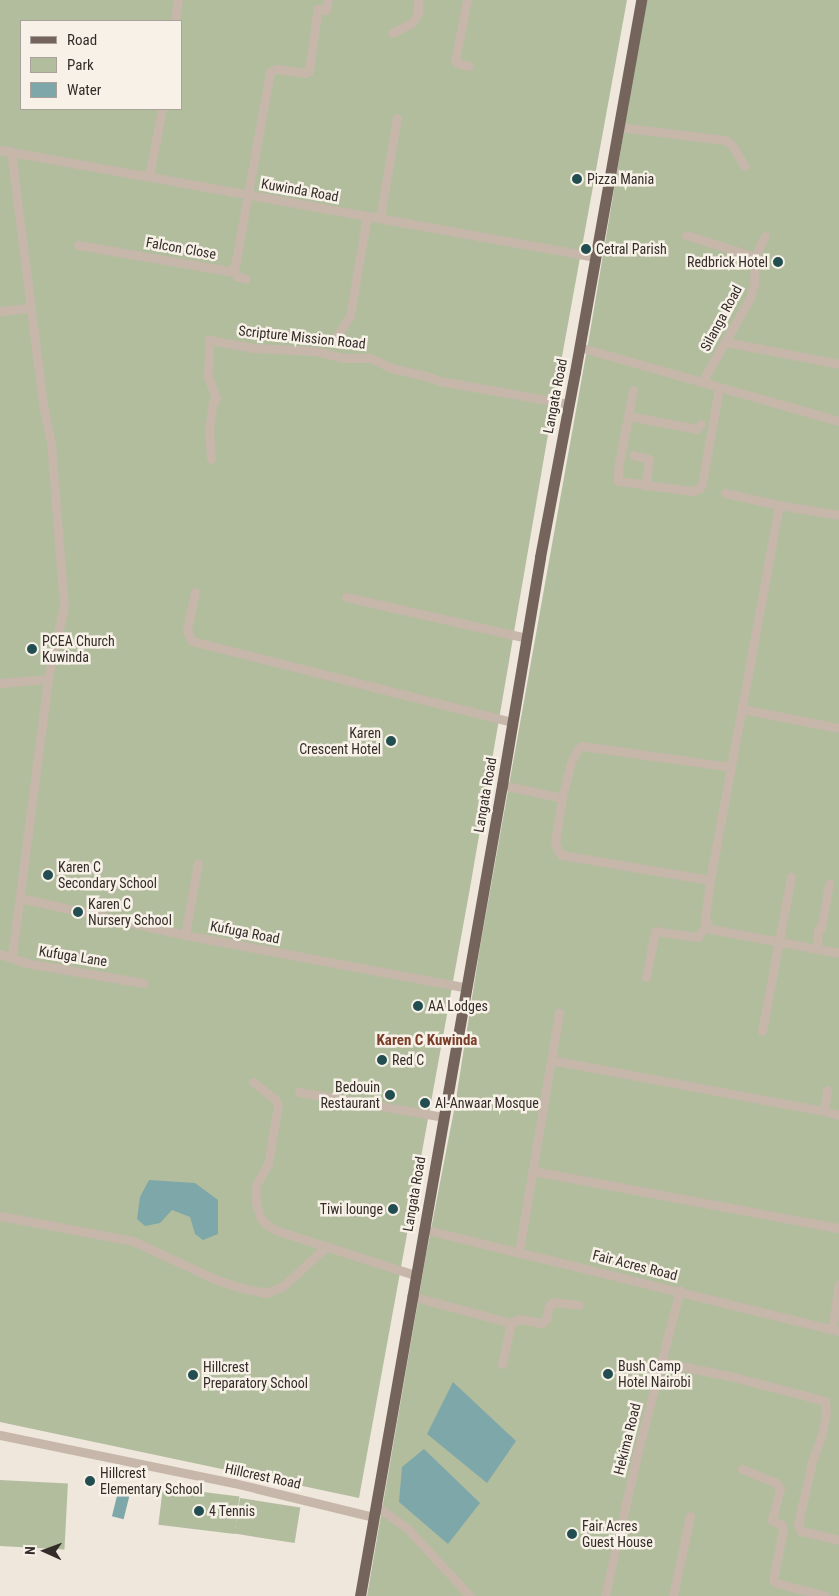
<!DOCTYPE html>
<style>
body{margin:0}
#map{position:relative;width:839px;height:1596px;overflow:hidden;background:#efe6dc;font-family:"Roboto Condensed",sans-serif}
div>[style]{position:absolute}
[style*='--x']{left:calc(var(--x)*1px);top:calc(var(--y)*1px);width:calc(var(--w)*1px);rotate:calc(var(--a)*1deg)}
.green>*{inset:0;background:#b2bd9e;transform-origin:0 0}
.water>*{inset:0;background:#7ea7a9;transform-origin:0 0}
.minor>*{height:9px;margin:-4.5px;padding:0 4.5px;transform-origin:4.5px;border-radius:4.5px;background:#c6b7aa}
.major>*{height:11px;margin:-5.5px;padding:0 5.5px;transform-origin:5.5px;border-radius:5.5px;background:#75645b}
.dots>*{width:14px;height:14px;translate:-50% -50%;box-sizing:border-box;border:2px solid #f7f1e8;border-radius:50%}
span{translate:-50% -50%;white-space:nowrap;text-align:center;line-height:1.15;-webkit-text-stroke:5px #f7f1e8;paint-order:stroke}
.poi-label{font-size:14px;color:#342c28}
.left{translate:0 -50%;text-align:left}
.right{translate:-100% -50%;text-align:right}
.street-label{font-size:14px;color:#342c28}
.neighbourhood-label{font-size:15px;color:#7b3e2a;font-weight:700}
.legend{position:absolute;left:20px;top:20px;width:162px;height:90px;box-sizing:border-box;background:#f7f1e8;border:1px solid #a9a29b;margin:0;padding:6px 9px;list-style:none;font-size:15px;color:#342c28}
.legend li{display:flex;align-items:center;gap:10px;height:25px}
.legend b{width:25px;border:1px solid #a9a29b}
.north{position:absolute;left:20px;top:1526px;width:50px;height:50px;-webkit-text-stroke:4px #f7f1e8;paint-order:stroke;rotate:272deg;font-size:14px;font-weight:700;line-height:20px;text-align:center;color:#342c28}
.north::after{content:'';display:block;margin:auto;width:18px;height:22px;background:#342c28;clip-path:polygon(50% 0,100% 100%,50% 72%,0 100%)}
</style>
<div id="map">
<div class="green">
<div style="clip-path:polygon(evenodd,0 0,627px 0,551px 417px,470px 888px,359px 1498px,0 1422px,0 0,21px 21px,181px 21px,181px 109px,21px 109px,21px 21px)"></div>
<div style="clip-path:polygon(646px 0,839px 0,839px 1596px,367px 1596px,426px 1255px,455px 1105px,480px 947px,590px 332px)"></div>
<div style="left:0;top:1480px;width:68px;height:66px;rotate:3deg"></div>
<div style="left:163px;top:1487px;width:77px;height:38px;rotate:7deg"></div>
<div style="left:240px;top:1498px;width:61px;height:36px;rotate:9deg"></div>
</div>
<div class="water">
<div style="clip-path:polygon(149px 1180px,195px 1183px,218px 1200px,218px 1234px,203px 1240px,195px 1234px,190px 1217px,172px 1210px,160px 1223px,145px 1226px,137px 1219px,140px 1197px)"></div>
<div style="clip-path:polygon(453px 1382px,516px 1441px,487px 1483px,427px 1434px)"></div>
<div style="clip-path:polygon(424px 1449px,480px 1503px,448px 1544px,399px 1502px,402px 1467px)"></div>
<div style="left:118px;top:1492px;width:12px;height:25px;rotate:14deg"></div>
</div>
<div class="minor">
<div style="--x:467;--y:0;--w:61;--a:101.3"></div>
<div style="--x:455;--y:60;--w:4;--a:56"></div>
<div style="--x:457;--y:63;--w:12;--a:14"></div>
<div style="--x:175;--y:21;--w:21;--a:-82"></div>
<div style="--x:392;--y:33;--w:22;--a:-27"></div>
<div style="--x:412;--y:23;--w:12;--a:-59"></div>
<div style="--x:418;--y:13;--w:13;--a:-90"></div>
<div style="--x:618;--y:127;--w:108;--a:6.9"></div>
<div style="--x:725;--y:140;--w:7;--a:34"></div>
<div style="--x:731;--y:144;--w:26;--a:58"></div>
<div style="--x:0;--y:150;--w:605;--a:10.19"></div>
<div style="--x:11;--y:151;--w:256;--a:82.8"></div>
<div style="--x:43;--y:405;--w:38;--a:78"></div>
<div style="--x:51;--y:442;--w:165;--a:85.5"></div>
<div style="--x:64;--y:606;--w:75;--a:102.4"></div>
<div style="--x:48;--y:679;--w:281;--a:97.4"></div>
<div style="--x:149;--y:176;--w:68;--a:-79"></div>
<div style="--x:380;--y:218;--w:101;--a:-80.4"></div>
<div style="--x:686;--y:235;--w:72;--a:17.7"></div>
<div style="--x:78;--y:245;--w:153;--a:9.8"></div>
<div style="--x:229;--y:271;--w:4;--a:-34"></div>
<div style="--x:232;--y:269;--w:4;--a:-45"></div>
<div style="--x:235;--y:266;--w:197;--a:-79.8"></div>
<div style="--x:270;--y:72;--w:7;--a:-27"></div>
<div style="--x:276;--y:69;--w:29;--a:8"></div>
<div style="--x:305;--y:73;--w:4;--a:-27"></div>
<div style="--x:309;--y:71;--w:59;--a:-82.1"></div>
<div style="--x:317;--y:13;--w:4;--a:-76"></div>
<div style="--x:318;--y:9;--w:8;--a:7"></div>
<div style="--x:326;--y:10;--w:10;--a:-79"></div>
<div style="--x:232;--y:269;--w:9;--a:54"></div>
<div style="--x:237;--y:276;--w:9;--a:18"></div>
<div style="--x:0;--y:311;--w:31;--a:-6"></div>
<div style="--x:337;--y:336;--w:24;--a:-57"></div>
<div style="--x:350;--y:316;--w:101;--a:-80.4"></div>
<div style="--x:725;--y:342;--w:116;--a:10.9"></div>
<div style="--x:579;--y:347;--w:270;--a:15.9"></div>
<div style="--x:702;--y:382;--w:97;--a:-60.3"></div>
<div style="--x:750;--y:298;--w:15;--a:-74"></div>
<div style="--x:754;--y:284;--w:27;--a:-88"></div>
<div style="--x:755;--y:257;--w:23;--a:-65"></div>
<div style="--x:633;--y:390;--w:80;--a:100.8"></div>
<div style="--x:618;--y:469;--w:12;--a:90"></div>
<div style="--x:618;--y:481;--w:75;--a:7.7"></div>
<div style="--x:692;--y:491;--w:7;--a:-16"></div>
<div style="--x:699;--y:489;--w:6;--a:-59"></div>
<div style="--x:702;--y:484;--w:97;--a:-80"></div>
<div style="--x:628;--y:416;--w:65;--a:10.6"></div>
<div style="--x:692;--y:428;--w:4;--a:14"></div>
<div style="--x:696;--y:429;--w:7;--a:-45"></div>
<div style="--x:633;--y:455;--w:16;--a:14"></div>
<div style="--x:649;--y:459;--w:27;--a:98"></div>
<div style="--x:211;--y:459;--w:29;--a:-94"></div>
<div style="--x:209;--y:430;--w:28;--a:-82"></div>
<div style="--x:213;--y:402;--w:5;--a:-53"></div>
<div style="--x:216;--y:398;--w:22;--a:-111"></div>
<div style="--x:208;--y:377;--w:37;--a:-88"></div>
<div style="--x:209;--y:340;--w:46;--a:10.1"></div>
<div style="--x:254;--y:348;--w:61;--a:2.8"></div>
<div style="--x:315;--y:351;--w:29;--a:14"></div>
<div style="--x:343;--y:358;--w:27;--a:0"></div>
<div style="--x:370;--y:358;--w:23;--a:25"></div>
<div style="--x:391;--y:368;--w:36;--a:13"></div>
<div style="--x:426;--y:376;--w:15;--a:20"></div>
<div style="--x:440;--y:381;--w:131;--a:10.1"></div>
<div style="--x:725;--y:493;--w:55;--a:12.5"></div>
<div style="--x:779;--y:505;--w:61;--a:9.5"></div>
<div style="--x:195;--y:592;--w:39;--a:102"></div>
<div style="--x:187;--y:630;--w:12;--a:66"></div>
<div style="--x:192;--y:641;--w:331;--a:14.2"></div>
<div style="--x:346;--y:597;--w:185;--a:12.8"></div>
<div style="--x:0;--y:683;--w:48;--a:-4.8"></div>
<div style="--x:742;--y:709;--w:99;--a:11.1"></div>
<div style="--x:502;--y:785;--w:61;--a:12.2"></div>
<div style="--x:562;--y:798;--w:45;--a:99"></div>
<div style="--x:555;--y:842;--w:9;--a:72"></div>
<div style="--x:558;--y:851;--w:6;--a:45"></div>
<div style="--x:562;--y:855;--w:150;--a:9.6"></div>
<div style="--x:710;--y:880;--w:40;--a:97.1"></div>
<div style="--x:705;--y:920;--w:10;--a:61"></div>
<div style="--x:710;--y:929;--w:131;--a:10.5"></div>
<div style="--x:562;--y:798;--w:37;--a:-76"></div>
<div style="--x:571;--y:762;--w:13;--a:-63"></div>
<div style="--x:577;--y:750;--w:6;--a:-39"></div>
<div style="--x:582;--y:746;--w:150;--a:8"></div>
<div style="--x:731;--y:767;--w:266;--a:-79.6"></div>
<div style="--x:710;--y:880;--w:115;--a:-79.5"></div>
<div style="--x:20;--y:898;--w:169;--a:12.6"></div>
<div style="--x:185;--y:935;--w:287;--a:10.6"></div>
<div style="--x:185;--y:935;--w:73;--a:-79.8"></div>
<div style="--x:817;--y:949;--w:19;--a:-87"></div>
<div style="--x:818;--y:930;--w:4;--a:-34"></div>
<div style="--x:821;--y:928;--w:45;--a:-79.7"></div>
<div style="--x:0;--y:954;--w:28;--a:19"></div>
<div style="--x:26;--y:963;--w:119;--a:9.7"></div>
<div style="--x:646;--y:977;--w:47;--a:-78.9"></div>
<div style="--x:655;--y:931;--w:43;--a:7.9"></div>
<div style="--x:698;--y:937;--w:14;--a:-56"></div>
<div style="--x:762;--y:1031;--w:157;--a:-79.3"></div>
<div style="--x:551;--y:1060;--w:48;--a:-80.3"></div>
<div style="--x:253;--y:1082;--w:28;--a:38"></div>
<div style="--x:275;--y:1099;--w:7;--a:63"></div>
<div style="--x:278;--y:1105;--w:60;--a:99.6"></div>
<div style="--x:268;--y:1164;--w:24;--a:120"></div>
<div style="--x:256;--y:1185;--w:18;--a:90"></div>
<div style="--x:256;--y:1203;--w:17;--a:73"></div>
<div style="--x:261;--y:1219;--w:13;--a:42"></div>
<div style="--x:271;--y:1228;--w:11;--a:22"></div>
<div style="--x:281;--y:1232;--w:141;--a:17.8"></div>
<div style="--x:827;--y:1090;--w:21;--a:98"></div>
<div style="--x:824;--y:1111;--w:16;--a:15"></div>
<div style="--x:299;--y:1092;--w:146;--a:9.8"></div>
<div style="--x:533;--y:1171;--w:311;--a:10.6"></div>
<div style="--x:0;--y:1216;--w:135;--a:10.6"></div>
<div style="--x:133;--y:1241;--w:93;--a:24.9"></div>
<div style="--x:217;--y:1280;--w:26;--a:18"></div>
<div style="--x:242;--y:1288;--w:25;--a:12"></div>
<div style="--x:266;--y:1293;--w:17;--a:-21"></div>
<div style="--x:282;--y:1287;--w:61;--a:-42.3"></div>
<div style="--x:423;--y:1229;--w:428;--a:13.8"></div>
<div style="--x:519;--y:1251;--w:194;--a:-80.5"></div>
<div style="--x:551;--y:1060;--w:278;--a:10.6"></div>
<div style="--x:411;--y:1296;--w:104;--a:15.1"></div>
<div style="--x:511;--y:1323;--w:42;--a:102.4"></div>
<div style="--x:511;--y:1323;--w:9;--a:-27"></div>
<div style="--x:519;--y:1319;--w:23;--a:10"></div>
<div style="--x:542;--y:1323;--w:6;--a:-45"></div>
<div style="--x:546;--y:1319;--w:14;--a:-78"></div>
<div style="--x:549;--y:1305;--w:6;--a:-31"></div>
<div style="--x:554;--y:1302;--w:25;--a:7"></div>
<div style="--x:832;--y:1329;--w:45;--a:-81"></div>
<div style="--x:661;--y:1362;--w:75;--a:11.6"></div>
<div style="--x:734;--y:1377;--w:94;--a:14.8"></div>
<div style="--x:825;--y:1401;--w:13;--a:86"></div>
<div style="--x:826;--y:1414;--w:24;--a:102"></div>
<div style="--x:821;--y:1437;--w:27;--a:110"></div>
<div style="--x:812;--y:1462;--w:64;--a:102.7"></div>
<div style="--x:798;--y:1524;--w:8;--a:67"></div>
<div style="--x:801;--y:1531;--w:39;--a:13"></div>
<div style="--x:0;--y:1435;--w:239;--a:11.6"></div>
<div style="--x:234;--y:1483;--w:143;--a:13.7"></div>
<div style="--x:742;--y:1469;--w:35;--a:22"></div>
<div style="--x:775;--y:1482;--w:8;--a:50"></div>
<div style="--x:780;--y:1488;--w:33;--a:104"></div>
<div style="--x:772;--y:1520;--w:11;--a:27"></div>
<div style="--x:782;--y:1525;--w:5;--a:79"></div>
<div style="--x:783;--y:1530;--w:51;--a:101.3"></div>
<div style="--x:773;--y:1580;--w:4;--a:45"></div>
<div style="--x:776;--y:1583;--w:52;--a:14.6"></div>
<div style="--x:375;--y:1505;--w:39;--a:36"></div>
<div style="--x:407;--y:1528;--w:93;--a:47.2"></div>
<div style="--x:605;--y:1596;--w:149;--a:-77.2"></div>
<div style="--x:638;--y:1451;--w:166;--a:-75.4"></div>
<div style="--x:673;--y:1596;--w:82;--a:-78"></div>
</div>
<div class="major">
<div style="--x:360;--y:1596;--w:823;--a:-80.07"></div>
<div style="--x:502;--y:785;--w:231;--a:-80.5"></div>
<div style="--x:540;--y:557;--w:188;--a:-79.3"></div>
<div style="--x:575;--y:372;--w:378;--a:-79.9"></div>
</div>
<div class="dots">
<div style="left:577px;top:179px;background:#224e51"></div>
<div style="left:586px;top:249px;background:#224e51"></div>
<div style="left:778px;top:262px;background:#224e51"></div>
<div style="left:32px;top:649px;background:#224e51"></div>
<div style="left:391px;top:741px;background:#224e51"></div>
<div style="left:48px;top:875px;background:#224e51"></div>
<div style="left:78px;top:912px;background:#224e51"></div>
<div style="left:418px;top:1006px;background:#224e51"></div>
<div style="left:382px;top:1060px;background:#224e51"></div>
<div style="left:390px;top:1095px;background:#224e51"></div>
<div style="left:425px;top:1103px;background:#224e51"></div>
<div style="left:393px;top:1209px;background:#224e51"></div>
<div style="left:608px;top:1374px;background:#224e51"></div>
<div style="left:193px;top:1375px;background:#224e51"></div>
<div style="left:90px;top:1481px;background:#224e51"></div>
<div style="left:199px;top:1511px;background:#224e51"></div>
<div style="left:572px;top:1534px;background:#224e51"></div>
</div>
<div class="poi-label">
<span class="left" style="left:587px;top:179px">Pizza Mania</span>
<span class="left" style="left:596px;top:249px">Cetral Parish</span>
<span class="right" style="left:768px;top:262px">Redbrick Hotel</span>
<span class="left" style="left:42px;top:649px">PCEA Church<br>Kuwinda</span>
<span class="right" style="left:381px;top:741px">Karen<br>Crescent Hotel</span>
<span class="left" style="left:58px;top:875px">Karen C<br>Secondary School</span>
<span class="left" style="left:88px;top:912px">Karen C<br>Nursery School</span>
<span class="left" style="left:428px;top:1006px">AA Lodges</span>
<span class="left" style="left:392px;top:1060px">Red C</span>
<span class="right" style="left:380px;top:1095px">Bedouin<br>Restaurant</span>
<span class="left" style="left:435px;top:1103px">Al-Anwaar Mosque</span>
<span class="right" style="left:383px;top:1209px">Tiwi lounge</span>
<span class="left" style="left:618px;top:1374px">Bush Camp<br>Hotel Nairobi</span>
<span class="left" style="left:203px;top:1375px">Hillcrest<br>Preparatory School</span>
<span class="left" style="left:100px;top:1481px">Hillcrest<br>Elementary School</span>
<span class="left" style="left:209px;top:1511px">4 Tennis</span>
<span class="left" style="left:582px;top:1534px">Fair Acres<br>Guest House</span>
</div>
<div class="street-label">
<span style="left:300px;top:190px;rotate:10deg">Kuwinda Road</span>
<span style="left:181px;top:248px;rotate:10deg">Falcon Close</span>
<span style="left:721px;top:318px;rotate:-62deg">Silanga Road</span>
<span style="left:302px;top:337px;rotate:6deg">Scripture Mission Road</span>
<span style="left:555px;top:396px;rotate:-79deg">Langata Road</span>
<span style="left:485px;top:795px;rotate:-80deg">Langata Road</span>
<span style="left:245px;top:932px;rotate:11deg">Kufuga Road</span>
<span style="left:73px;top:956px;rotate:9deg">Kufuga Lane</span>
<span style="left:414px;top:1194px;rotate:-80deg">Langata Road</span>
<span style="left:635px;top:1265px;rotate:14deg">Fair Acres Road</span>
<span style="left:627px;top:1439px;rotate:-76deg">Hekima Road</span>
<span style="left:263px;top:1476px;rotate:12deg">Hillcrest Road</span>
</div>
<div class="neighbourhood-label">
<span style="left:427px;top:1041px">Karen C Kuwinda</span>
</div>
<ul class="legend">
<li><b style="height:6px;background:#75645b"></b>Road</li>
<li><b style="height:14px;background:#b2bd9e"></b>Park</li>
<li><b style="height:14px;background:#7ea7a9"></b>Water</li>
</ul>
<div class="north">N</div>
</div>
